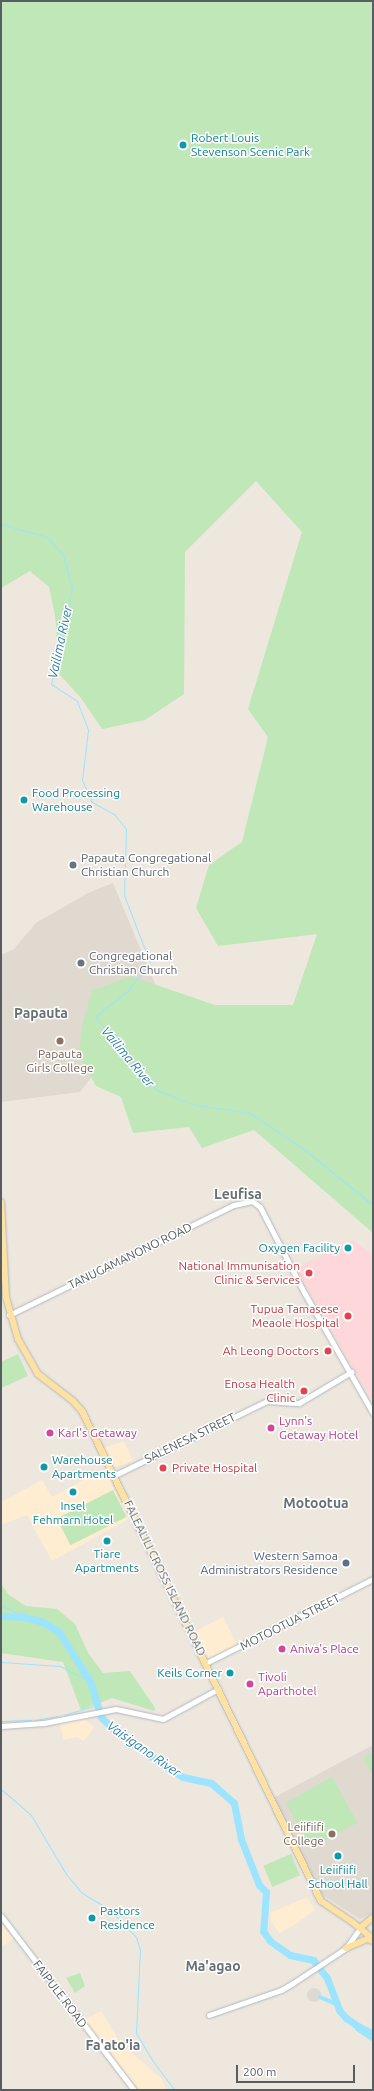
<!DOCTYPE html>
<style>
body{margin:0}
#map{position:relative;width:374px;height:2091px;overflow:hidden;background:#ede7de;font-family:Ubuntu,sans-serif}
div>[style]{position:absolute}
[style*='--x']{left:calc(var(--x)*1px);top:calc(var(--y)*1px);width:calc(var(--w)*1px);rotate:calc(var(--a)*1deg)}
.commercial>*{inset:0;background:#ffedd1;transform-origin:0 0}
.industrial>*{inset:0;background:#ddd9d3}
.round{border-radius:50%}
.education>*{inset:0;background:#dfd9cf}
.medical>*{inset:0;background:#fdd7d9}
.green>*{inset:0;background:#bfe7b7;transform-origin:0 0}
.water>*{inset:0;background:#9ce4ff}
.stream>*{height:1px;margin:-0.5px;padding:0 0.5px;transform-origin:0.5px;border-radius:0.5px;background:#9ce4ff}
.canal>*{height:4px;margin:-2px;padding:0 2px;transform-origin:2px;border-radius:2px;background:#9ce4ff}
.river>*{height:7px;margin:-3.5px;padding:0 3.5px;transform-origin:3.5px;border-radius:3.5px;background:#9ce4ff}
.roads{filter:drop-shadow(0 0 1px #b2b8bd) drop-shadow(0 0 1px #b2b8bd)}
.secondary>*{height:5px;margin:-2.5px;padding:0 2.5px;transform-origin:2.5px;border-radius:2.5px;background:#fff}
.primary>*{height:6px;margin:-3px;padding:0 3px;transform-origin:3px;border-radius:3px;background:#ffe1a1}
.dots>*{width:11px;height:11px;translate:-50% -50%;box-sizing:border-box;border:2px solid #fff;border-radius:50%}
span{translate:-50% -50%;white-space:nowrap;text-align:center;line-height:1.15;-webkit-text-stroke:3px #fff;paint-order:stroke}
.culture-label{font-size:12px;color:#0d838f}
.left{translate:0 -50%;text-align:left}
.right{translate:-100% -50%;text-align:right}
.worship-label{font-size:12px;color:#5b616d}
.education-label{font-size:12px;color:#785e54}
.street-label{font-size:12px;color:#585d61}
.health-label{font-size:12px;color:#be3a42}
.hotel-label{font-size:12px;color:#b23c85}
.service-label{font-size:12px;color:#4e5e75}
.water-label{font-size:13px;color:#2d7ca7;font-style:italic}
.quarter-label{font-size:14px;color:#687073;font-weight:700}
.frame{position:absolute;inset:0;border:2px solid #585d61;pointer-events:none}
.scale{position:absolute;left:236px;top:2065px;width:119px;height:18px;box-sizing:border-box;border:2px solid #585d61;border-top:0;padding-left:5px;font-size:12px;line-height:14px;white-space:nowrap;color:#585d61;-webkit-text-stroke:3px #fff;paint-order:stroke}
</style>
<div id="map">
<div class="commercial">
<div style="clip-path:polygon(124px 1441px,133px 1461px,112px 1468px,103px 1448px)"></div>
<div style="clip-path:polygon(104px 1469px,129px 1519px,52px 1561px,27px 1515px,1px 1525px,1px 1502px,42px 1480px,52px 1497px)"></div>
<div style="left:223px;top:1617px;width:33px;height:33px;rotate:63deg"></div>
<div style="clip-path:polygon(83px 1718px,94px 1727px,84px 1741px,77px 1737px,63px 1740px,60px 1722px)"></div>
<div style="clip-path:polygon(307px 1897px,315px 1910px,293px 1926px,279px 1933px,271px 1921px,270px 1913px)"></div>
<div style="clip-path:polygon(1px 1922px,13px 1939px,1px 1947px)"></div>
<div style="clip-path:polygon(101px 2011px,121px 2044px,162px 2079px,167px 2090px,137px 2090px,84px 2020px)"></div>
</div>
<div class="industrial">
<div class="round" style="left:307px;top:1988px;width:14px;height:14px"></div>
</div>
<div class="education">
<div style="clip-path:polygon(113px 883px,158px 991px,80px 1092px,1px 1102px,1px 955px,14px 949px,36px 923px,88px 893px)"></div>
<div style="clip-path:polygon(373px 1745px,373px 1912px,360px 1919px,318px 1892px,273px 1798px)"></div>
</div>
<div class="medical">
<div style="clip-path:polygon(354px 1240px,373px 1256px,373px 1403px,296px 1268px)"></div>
</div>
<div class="green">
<div style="clip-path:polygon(1px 1px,373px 1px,373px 1233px,254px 1130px,202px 1148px,189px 1127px,133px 1133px,121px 1097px,96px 1086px,79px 1054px,83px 1022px,92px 991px,130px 976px,215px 1005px,293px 1005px,317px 934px,218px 946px,196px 908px,209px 865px,242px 842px,268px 737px,248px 709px,302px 532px,256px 481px,185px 552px,184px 694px,145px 720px,102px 729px,81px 698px,60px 675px,55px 615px,49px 587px,30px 571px,1px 588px)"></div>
<div style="clip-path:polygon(18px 1354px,28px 1376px,1px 1388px,1px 1362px)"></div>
<div style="left:113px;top:1490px;width:30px;height:63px;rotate:63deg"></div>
<div style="clip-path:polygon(1px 1584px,9px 1595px,26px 1606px,57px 1609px,75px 1624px,88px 1653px,103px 1673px,130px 1671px,155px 1708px,154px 1711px,112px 1698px,81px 1710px,63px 1662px,1px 1653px)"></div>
<div style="clip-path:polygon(373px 1753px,373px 1776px,364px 1758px)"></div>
<div style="left:332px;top:1777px;width:52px;height:53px;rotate:61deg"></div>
<div style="left:291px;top:1854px;width:23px;height:30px;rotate:67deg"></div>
<div style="clip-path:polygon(80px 1973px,85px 1986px,75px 1993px,66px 1978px)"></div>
</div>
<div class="water">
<div style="clip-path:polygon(361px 2024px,373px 2030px,373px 2042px,355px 2030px)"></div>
</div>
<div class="stream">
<div style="--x:1;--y:524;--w:48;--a:15.8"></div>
<div style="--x:47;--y:537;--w:24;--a:48"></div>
<div style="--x:63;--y:555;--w:34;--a:75"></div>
<div style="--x:72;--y:588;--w:98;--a:102.3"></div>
<div style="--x:51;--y:684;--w:31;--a:33"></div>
<div style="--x:77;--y:701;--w:31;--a:69"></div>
<div style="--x:88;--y:730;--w:50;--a:96.8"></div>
<div style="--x:82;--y:780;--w:24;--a:66"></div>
<div style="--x:92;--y:802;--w:25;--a:29"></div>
<div style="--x:114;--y:814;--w:19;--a:51"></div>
<div style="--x:126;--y:829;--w:66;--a:91.7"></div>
<div style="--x:124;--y:895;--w:73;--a:69.1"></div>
<div style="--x:150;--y:963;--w:36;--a:129"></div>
<div style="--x:127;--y:991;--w:41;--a:140.9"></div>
<div style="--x:95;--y:1017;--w:96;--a:49.7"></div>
<div style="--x:157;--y:1090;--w:37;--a:22"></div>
<div style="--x:191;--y:1104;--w:60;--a:8.7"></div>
<div style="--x:250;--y:1113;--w:66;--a:33.9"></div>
<div style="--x:305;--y:1150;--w:87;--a:39"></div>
<div style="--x:1;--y:1605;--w:27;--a:27"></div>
<div style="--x:1;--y:1662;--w:59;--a:3.9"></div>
<div style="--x:60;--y:1666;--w:34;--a:27"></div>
<div style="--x:64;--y:1715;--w:34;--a:-17"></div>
<div style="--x:35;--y:1720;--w:23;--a:-10"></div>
<div style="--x:1;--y:1721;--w:30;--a:-2"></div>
<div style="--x:1;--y:1789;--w:40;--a:41"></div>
<div style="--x:31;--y:1815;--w:69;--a:59.3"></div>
<div style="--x:66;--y:1874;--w:25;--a:50"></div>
<div style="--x:82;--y:1893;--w:33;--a:31"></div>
<div style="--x:110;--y:1910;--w:37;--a:46"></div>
<div style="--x:136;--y:1937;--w:14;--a:73"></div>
<div style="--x:140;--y:1950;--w:83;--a:92.8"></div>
<div style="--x:136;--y:2033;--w:31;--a:59"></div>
<div style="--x:152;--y:2060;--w:38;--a:53"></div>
</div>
<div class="canal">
<div style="--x:320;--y:1997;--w:17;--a:24"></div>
</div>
<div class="river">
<div style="--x:1;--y:1616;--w:24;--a:2"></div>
<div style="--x:25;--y:1617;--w:19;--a:16"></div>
<div style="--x:43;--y:1622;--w:19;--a:32"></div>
<div style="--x:59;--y:1632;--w:58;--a:57.7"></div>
<div style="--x:90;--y:1681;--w:38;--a:73"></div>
<div style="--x:101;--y:1717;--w:21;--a:45"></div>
<div style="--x:116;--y:1732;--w:70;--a:34.6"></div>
<div style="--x:174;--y:1772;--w:10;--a:29"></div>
<div style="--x:183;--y:1777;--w:29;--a:12"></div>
<div style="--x:211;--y:1783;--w:30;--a:41"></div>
<div style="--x:234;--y:1803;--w:37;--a:79"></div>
<div style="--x:241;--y:1839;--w:49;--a:68.6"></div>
<div style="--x:259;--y:1885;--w:10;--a:45"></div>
<div style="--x:266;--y:1892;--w:39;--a:94"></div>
<div style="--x:263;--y:1931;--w:12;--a:55"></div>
<div style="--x:270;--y:1941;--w:24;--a:35"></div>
<div style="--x:290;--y:1955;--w:24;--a:12"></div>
<div style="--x:313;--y:1960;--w:23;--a:52"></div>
<div style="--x:327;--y:1978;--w:34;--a:69"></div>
<div style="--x:339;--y:2010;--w:11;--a:49"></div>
<div style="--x:346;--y:2018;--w:32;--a:34"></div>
</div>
<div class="roads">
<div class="secondary">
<div style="--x:9;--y:1315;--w:250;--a:-26.1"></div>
<div style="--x:234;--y:1205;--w:18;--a:-13"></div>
<div style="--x:252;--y:1201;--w:10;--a:37"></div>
<div style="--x:260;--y:1207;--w:98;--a:62.7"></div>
<div style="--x:305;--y:1294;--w:137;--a:60.3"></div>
<div style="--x:115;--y:1475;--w:169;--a:-26"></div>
<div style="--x:267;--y:1401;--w:32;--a:4"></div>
<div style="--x:299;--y:1403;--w:61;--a:-30.8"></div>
<div style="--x:206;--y:1663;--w:187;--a:-26.7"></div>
<div style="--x:1;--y:1726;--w:43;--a:-4"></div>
<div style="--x:44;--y:1723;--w:73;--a:-11"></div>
<div style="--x:116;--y:1709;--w:48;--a:12"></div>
<div style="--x:163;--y:1719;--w:63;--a:-28.6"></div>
<div style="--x:1;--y:1916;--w:219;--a:52.6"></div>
<div style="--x:209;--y:2015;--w:76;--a:-19.1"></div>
<div style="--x:281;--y:1990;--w:14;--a:-30"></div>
<div style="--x:293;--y:1983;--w:64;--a:-33.4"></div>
<div style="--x:346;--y:1948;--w:24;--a:-55"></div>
</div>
<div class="primary">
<div style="--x:1;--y:1202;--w:95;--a:87"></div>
<div style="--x:6;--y:1297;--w:44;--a:74.1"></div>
<div style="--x:18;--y:1339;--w:40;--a:60.3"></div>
<div style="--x:38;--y:1374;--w:44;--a:37.6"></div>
<div style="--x:73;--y:1401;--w:13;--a:48"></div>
<div style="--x:82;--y:1411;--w:545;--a:64"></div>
<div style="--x:321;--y:1901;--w:36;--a:34"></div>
<div style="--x:351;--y:1921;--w:28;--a:39"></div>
<div style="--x:360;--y:1928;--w:17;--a:-40"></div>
<div style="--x:346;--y:1948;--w:23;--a:-23"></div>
<div style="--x:367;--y:1939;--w:6;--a:18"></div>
</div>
</div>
<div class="dots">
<div style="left:183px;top:145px;background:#0f9aa8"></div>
<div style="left:24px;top:800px;background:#0f9aa8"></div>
<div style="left:73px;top:865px;background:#6b7280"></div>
<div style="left:81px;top:963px;background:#6b7280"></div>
<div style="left:60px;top:1041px;background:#8d6e63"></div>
<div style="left:348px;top:1248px;background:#0f9aa8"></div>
<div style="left:309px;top:1273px;background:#e0444e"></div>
<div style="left:348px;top:1316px;background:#e0444e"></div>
<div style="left:328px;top:1351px;background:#e0444e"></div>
<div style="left:304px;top:1391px;background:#e0444e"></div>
<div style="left:271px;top:1428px;background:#d1479c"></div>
<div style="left:50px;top:1433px;background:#d1479c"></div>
<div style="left:44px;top:1467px;background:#0f9aa8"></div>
<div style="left:163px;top:1468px;background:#e0444e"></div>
<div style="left:73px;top:1492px;background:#0f9aa8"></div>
<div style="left:107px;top:1541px;background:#0f9aa8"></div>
<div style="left:346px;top:1563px;background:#5c6f8a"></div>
<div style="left:282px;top:1649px;background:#d1479c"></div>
<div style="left:230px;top:1673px;background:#0f9aa8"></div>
<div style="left:250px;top:1684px;background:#d1479c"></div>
<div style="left:332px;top:1834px;background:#8d6e63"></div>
<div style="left:338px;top:1856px;background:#0f9aa8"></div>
<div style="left:92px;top:1918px;background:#0f9aa8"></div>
</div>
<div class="culture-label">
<span class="left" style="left:191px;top:145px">Robert Louis<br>Stevenson Scenic Park</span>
<span class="left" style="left:32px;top:800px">Food Processing<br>Warehouse</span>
<span class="right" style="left:340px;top:1248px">Oxygen Facility</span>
<span class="left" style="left:52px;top:1467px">Warehouse<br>Apartments</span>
<span style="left:73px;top:1513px">Insel<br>Fehmarn Hotel</span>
<span style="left:107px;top:1561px">Tiare<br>Apartments</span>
<span class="right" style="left:222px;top:1673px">Keils Corner</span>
<span style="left:338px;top:1877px">Leiifiifi<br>School Hall</span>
<span class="left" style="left:100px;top:1918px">Pastors<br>Residence</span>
</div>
<div class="worship-label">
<span class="left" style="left:81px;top:865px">Papauta Congregational<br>Christian Church</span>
<span class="left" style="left:89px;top:963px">Congregational<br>Christian Church</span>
</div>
<div class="education-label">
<span style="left:60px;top:1061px">Papauta<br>Girls College</span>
<span class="right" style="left:324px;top:1834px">Leiifiifi<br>College</span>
</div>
<div class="street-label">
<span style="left:130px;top:1256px;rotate:-26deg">TANUGAMANONO ROAD</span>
<span style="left:190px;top:1438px;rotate:-26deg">SALENESA STREET</span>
<span style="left:165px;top:1578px;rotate:64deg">FALEALILI CROSS ISLAND ROAD</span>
<span style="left:290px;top:1622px;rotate:-27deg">MOTOOTUA STREET</span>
<span style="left:60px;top:1994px;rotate:53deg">FAIPULE ROAD</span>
</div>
<div class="health-label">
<span class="right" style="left:300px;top:1273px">National Immunisation<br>Clinic &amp; Services</span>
<span class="right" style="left:339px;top:1316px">Tupua Tamasese<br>Meaole Hospital</span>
<span class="right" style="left:319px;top:1351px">Ah Leong Doctors</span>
<span class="right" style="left:295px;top:1391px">Enosa Health<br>Clinic</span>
<span class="left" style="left:172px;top:1468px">Private Hospital</span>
</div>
<div class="hotel-label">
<span class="left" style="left:279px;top:1428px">Lynn's<br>Getaway Hotel</span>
<span class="left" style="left:58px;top:1433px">Karl's Getaway</span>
<span class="left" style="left:290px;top:1649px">Aniva's Place</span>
<span class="left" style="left:258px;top:1684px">Tivoli<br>Aparthotel</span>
</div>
<div class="service-label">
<span class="right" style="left:338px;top:1563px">Western Samoa<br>Administrators Residence</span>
</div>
<div class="water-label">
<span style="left:60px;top:642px;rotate:-78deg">Vailima River</span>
<span style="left:128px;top:1057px;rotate:50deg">Vailima River</span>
<span style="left:144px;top:1749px;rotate:35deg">Vaisigano River</span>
</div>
<div class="quarter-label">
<span style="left:41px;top:1013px">Papauta</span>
<span style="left:238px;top:1194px">Leufisa</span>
<span style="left:316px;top:1503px">Motootua</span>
<span style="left:213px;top:1966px">Ma'agao</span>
<span style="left:113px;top:2045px">Fa'ato'ia</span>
</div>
<div class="frame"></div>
<div class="scale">200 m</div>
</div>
